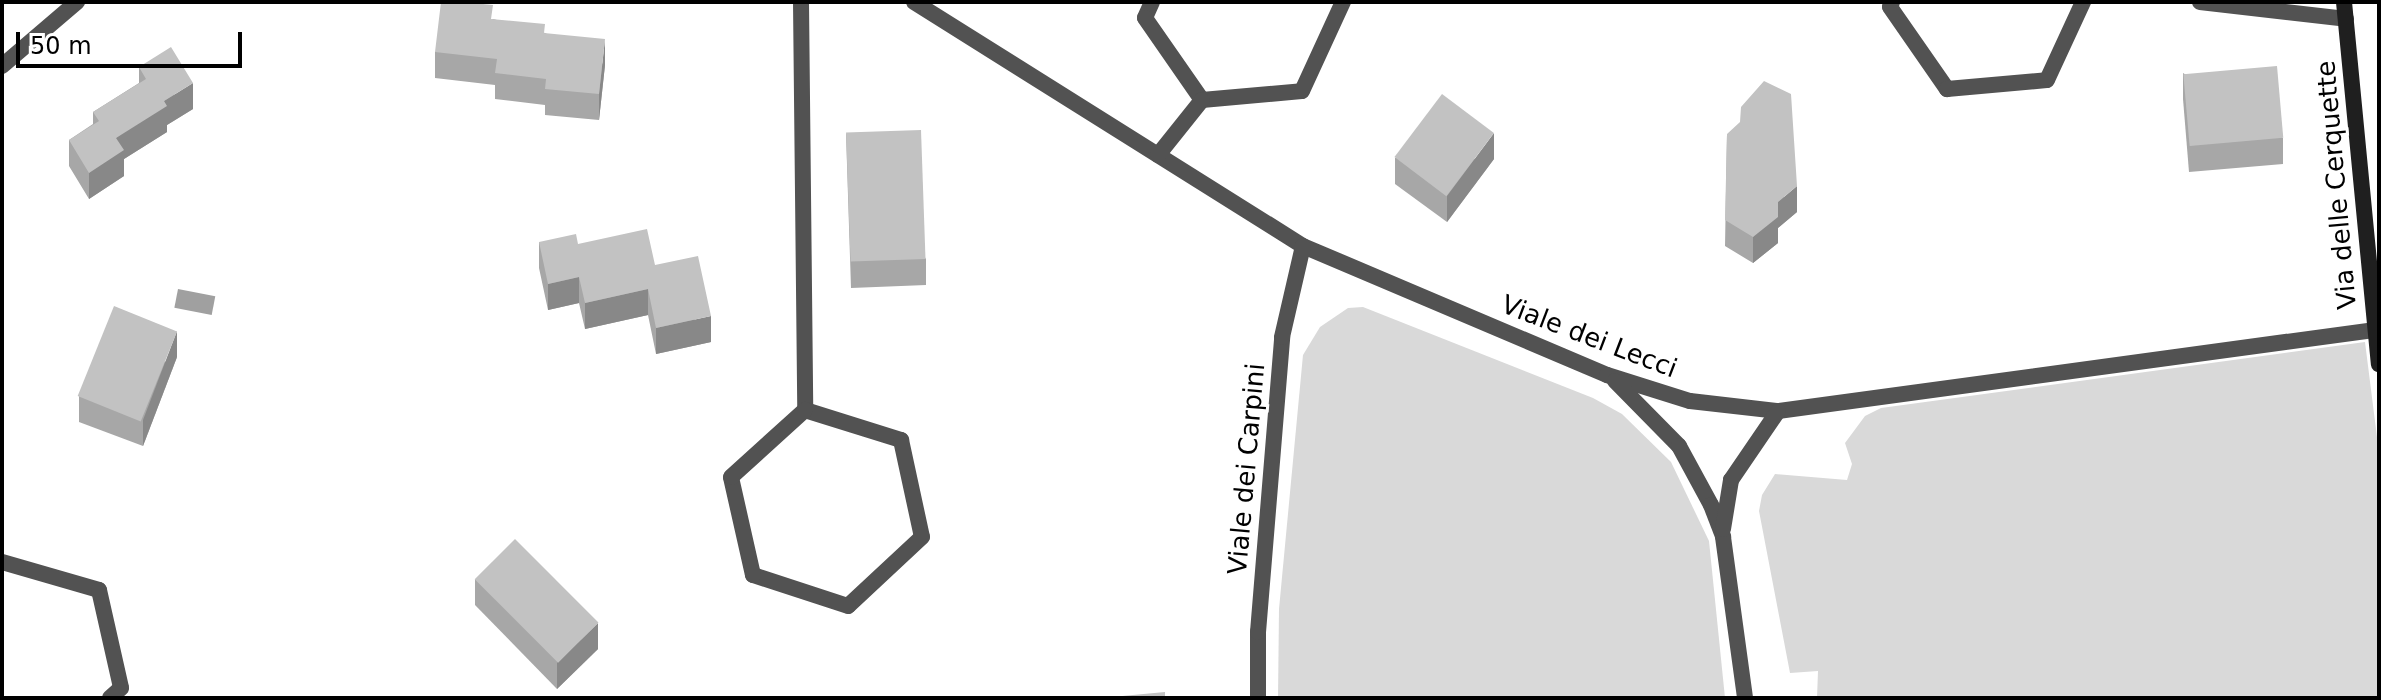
<!DOCTYPE html>
<style>
body{margin:0}
#map{position:relative;width:2381px;height:700px;overflow:hidden;background:#fff;font-family:"DejaVu Sans",sans-serif}
div>[style]{position:absolute}
[style*='--x']{left:calc(var(--x)*1px);top:calc(var(--y)*1px);width:calc(var(--w)*1px);rotate:calc(var(--a)*1deg)}
.green>*{inset:0;background:#d9d9d9}
.water>*{inset:0;background:#a0a0a0;transform-origin:0 0}
.street>*{height:16px;margin:-8px;padding:0 8px;transform-origin:8px;border-radius:8px;background:#525252}
.secondary>*{height:16px;margin:-8px;padding:0 8px;transform-origin:8px;border-radius:8px;background:#1f1f1f}
.wall>*{inset:0;background:#a7a7a7}
.shaded-wall>*{inset:0;background:#888}
.building>*{inset:0;background:#c2c2c2;transform-origin:0 0}
span{translate:-50% -50%;white-space:nowrap;text-align:center;line-height:1.15;-webkit-text-stroke:6px #fff;paint-order:stroke}
.street-label{font-size:26px;color:#000}
.frame{position:absolute;inset:0;border:4px solid #000;pointer-events:none}
.scale{position:absolute;left:16px;top:32px;width:226px;height:36px;box-sizing:border-box;border:4px solid #000;border-top:0;padding-left:10px;font-size:24px;line-height:28px;white-space:nowrap;color:#000;-webkit-text-stroke:6px #fff;paint-order:stroke}
</style>
<div id="map">
<div class="green">
<div style="clip-path:polygon(1363px 307px,1593px 398px,1622px 414px,1671px 462px,1709px 541px,1725px 698px,1278px 698px,1279px 609px,1303px 355px,1320px 327px,1348px 308px)"></div>
<div style="clip-path:polygon(2365px 342px,2379px 453px,2379px 698px,1817px 698px,1818px 671px,1790px 673px,1759px 511px,1762px 495px,1775px 474px,1847px 480px,1852px 464px,1845px 443px,1865px 416px,1881px 408px)"></div>
</div>
<div class="water">
<div style="left:178px;top:289px;width:38px;height:19px;rotate:11deg"></div>
</div>
<div class="street">
<div style="--x:801;--y:2;--w:408;--a:89.4"></div>
<div style="--x:914;--y:2;--w:459;--a:32.1"></div>
<div style="--x:1303;--y:246;--w:330;--a:23"></div>
<div style="--x:1607;--y:375;--w:87;--a:17.4"></div>
<div style="--x:1690;--y:401;--w:89;--a:6.5"></div>
<div style="--x:1778;--y:411;--w:601;--a:-7.74"></div>
<div style="--x:1152;--y:2;--w:17;--a:114"></div>
<div style="--x:1145;--y:18;--w:100;--a:55.2"></div>
<div style="--x:1202;--y:100;--w:100;--a:-5.1"></div>
<div style="--x:1302;--y:91;--w:98;--a:-65.3"></div>
<div style="--x:1892;--y:2;--w:5;--a:112"></div>
<div style="--x:1890;--y:7;--w:100;--a:55.2"></div>
<div style="--x:1947;--y:89;--w:100;--a:-5.1"></div>
<div style="--x:2047;--y:80;--w:86;--a:-65.2"></div>
<div style="--x:2200;--y:2;--w:147;--a:6.6"></div>
<div style="--x:2;--y:66;--w:99;--a:-40.5"></div>
<div style="--x:1158;--y:155;--w:70;--a:-51.3"></div>
<div style="--x:1615;--y:381;--w:91;--a:45.4"></div>
<div style="--x:1679;--y:446;--w:67;--a:61.5"></div>
<div style="--x:1711;--y:505;--w:34;--a:69"></div>
<div style="--x:1723;--y:537;--w:162;--a:82.2"></div>
<div style="--x:805;--y:410;--w:101;--a:17.4"></div>
<div style="--x:901;--y:440;--w:99;--a:77.8"></div>
<div style="--x:922;--y:537;--w:101;--a:137"></div>
<div style="--x:848;--y:606;--w:100;--a:-161.9"></div>
<div style="--x:753;--y:575;--w:100;--a:-102.7"></div>
<div style="--x:731;--y:477;--w:100;--a:-42.2"></div>
<div style="--x:1723;--y:529;--w:50;--a:-80.7"></div>
<div style="--x:1731;--y:480;--w:83;--a:-55.7"></div>
<div style="--x:2;--y:562;--w:101;--a:16.1"></div>
<div style="--x:99;--y:590;--w:100;--a:77.3"></div>
<div style="--x:121;--y:688;--w:15;--a:138"></div>
<div style="--x:1258;--y:698;--w:66;--a:-90"></div>
<div style="--x:1258;--y:632;--w:296;--a:-85.3"></div>
<div style="--x:1282;--y:337;--w:93;--a:-77"></div>
</div>
<div class="secondary">
<div style="--x:2344;--y:2;--w:364;--a:84.5"></div>
</div>
<div class="wall">
<div style="clip-path:polygon(493px 19px,545px 33px,605px 65px,599px 120px,545px 115px,545px 105px,495px 99px,495px 85px,435px 78px,435px 52px)"></div>
<div style="clip-path:polygon(139px 67px,193px 109px,167px 125px,167px 132px,124px 159px,124px 176px,89px 199px,69px 166px,69px 140px,93px 124px,93px 112px,139px 83px)"></div>
<div style="clip-path:polygon(2183px 73px,2283px 138px,2283px 164px,2189px 172px,2183px 99px)"></div>
<div style="clip-path:polygon(846px 133px,926px 259px,926px 285px,851px 288px)"></div>
<div style="clip-path:polygon(1727px 134px,1797px 212px,1778px 228px,1778px 243px,1753px 263px,1725px 246px)"></div>
<div style="clip-path:polygon(1395px 158px,1494px 159px,1447px 222px,1395px 184px)"></div>
<div style="clip-path:polygon(539px 242px,578px 244px,655px 265px,711px 342px,656px 354px,648px 315px,585px 329px,579px 303px,548px 310px,539px 268px)"></div>
<div style="clip-path:polygon(177px 357px,143px 446px,79px 422px,79px 396px)"></div>
<div style="clip-path:polygon(475px 579px,598px 649px,557px 689px,475px 605px)"></div>
</div>
<div class="shaded-wall">
<div style="clip-path:polygon(605px 39px,605px 65px,599px 120px,599px 94px)"></div>
<div style="clip-path:polygon(193px 83px,193px 109px,167px 125px,167px 132px,124px 159px,124px 176px,89px 199px,89px 173px,116px 138px,164px 101px)"></div>
<div style="clip-path:polygon(1494px 133px,1494px 159px,1447px 222px,1447px 196px)"></div>
<div style="clip-path:polygon(1797px 186px,1797px 212px,1778px 228px,1778px 243px,1753px 263px,1753px 237px,1778px 202px)"></div>
<div style="clip-path:polygon(579px 277px,579px 303px,548px 310px,548px 284px)"></div>
<div style="clip-path:polygon(648px 289px,648px 315px,585px 329px,585px 303px)"></div>
<div style="clip-path:polygon(711px 316px,711px 342px,656px 354px,656px 328px)"></div>
<div style="clip-path:polygon(177px 331px,177px 357px,143px 446px,143px 420px)"></div>
<div style="clip-path:polygon(598px 623px,598px 649px,557px 689px,557px 663px)"></div>
</div>
<div class="building">
<div style="clip-path:polygon(441px 2px,463px 2px,493px 5px,491px 19px,545px 24px,544px 33px,605px 39px,599px 94px,545px 89px,546px 79px,495px 73px,497px 59px,435px 52px)"></div>
<div style="clip-path:polygon(171px 47px,193px 83px,164px 101px,167px 106px,116px 138px,124px 150px,89px 173px,69px 140px,99px 121px,93px 112px,146px 79px,139px 67px)"></div>
<div style="left:2277px;top:66px;width:72px;height:94px;rotate:85deg"></div>
<div style="clip-path:polygon(1764px 81px,1791px 94px,1797px 186px,1778px 202px,1778px 217px,1753px 237px,1725px 220px,1727px 134px,1740px 122px,1741px 107px)"></div>
<div style="left:1442px;top:94px;width:65px;height:79px;rotate:37deg"></div>
<div style="left:921px;top:130px;width:129px;height:75px;rotate:88deg"></div>
<div style="clip-path:polygon(647px 229px,655px 265px,698px 256px,711px 316px,656px 328px,648px 289px,585px 303px,579px 277px,548px 284px,539px 242px,576px 234px,578px 244px)"></div>
<div style="left:114px;top:306px;width:68px;height:97px;rotate:22deg"></div>
<div style="left:515px;top:539px;width:118px;height:57px;rotate:45deg"></div>
<div style="clip-path:polygon(1165px 692px,1165px 698px,1101px 698px)"></div>
</div>
<div class="street-label">
<span style="left:2337px;top:185px;rotate:-95deg">Via delle Cerquette</span>
<span style="left:1589px;top:337px;rotate:21deg">Viale dei Lecci</span>
<span style="left:1247px;top:469px;rotate:-85deg">Viale dei Carpini</span>
</div>
<div class="frame"></div>
<div class="scale">50 m</div>
</div>
